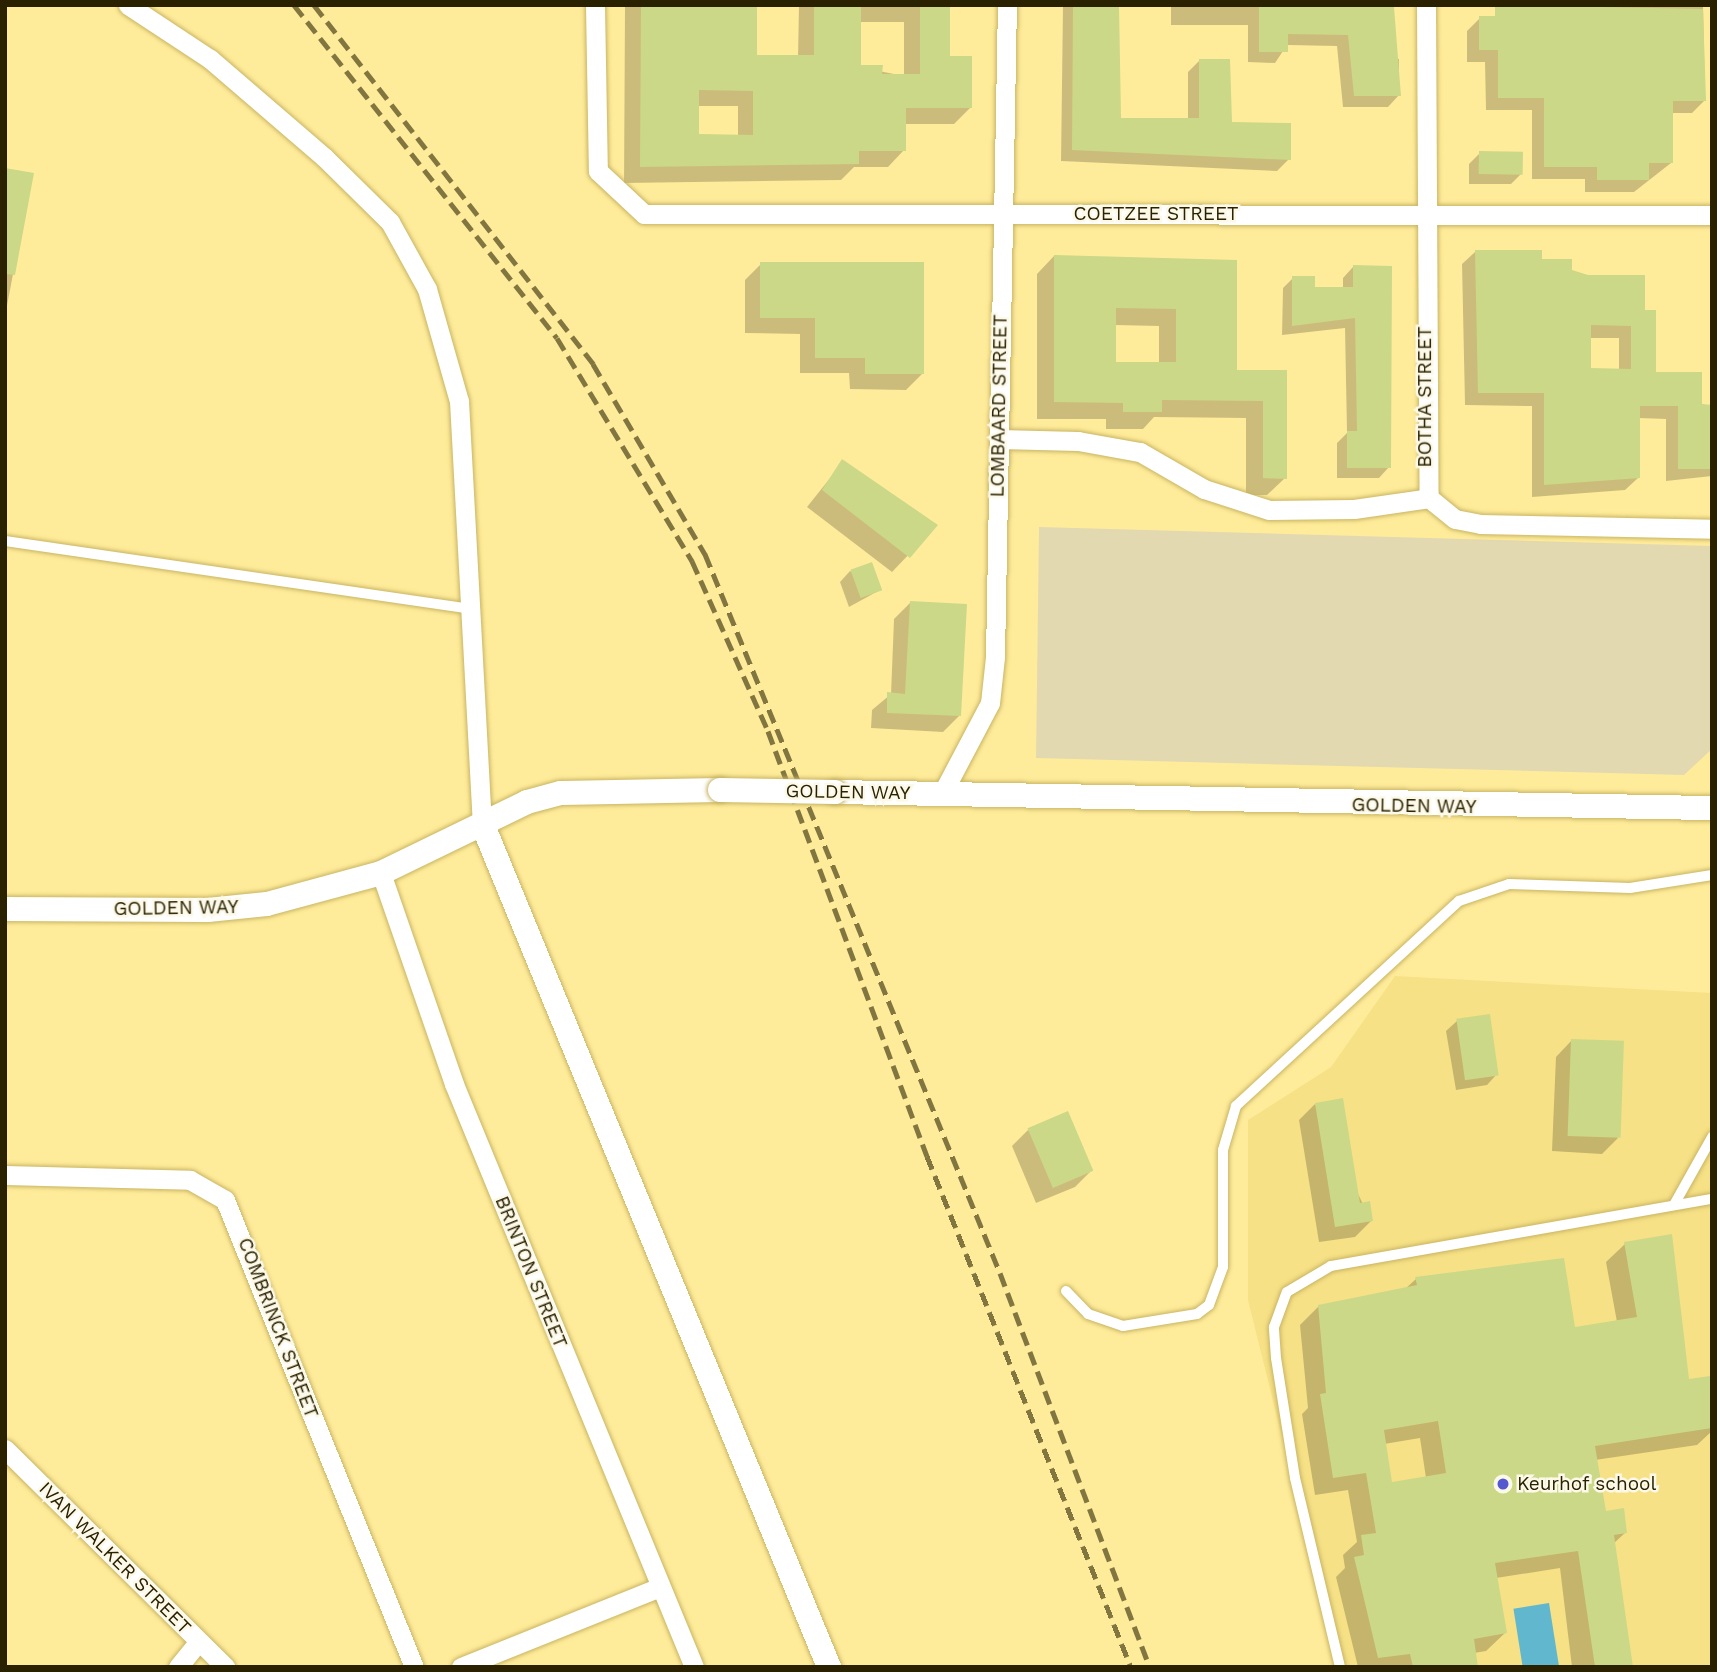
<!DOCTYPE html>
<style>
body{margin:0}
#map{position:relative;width:1717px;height:1672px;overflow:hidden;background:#ffec9a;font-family:"Work Sans",sans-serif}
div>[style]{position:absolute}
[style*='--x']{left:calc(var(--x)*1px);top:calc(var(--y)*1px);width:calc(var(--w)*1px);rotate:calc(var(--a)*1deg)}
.built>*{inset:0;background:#f7e186}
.green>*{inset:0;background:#e2d9b1}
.water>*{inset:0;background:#61b7cd;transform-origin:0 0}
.shadow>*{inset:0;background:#0003}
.building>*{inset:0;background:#cbd888;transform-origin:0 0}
.roads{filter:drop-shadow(0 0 2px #c8b564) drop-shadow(0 0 2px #c8b564)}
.service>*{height:10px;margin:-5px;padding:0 5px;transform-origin:5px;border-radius:5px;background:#fff}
.minor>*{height:19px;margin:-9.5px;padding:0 9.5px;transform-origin:9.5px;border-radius:9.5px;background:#fff}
.tertiary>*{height:24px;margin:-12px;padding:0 12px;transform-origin:12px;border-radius:12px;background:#fff}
.rail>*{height:5px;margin-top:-2.5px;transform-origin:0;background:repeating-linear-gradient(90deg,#817540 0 14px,transparent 0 21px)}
.bridges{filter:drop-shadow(0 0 2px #c8b564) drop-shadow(0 0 2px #c8b564)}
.tertiary-bridge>*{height:24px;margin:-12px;padding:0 12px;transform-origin:12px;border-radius:12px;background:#fff}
.dots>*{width:19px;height:19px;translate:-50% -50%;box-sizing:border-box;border:4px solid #fcf9e9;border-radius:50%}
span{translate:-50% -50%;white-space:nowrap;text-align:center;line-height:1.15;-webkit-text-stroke:5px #fcf9e9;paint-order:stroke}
.street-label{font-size:19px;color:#292100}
.poi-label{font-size:19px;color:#292100}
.left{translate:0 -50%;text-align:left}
.frame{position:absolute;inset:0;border:7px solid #292100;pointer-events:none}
</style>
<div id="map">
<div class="built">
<div style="clip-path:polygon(1395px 976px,1712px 993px,1712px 1667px,1339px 1667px,1248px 1300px,1248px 1120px,1331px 1067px)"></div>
</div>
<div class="green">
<div style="clip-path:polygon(1039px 527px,1712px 546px,1712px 749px,1684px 775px,1036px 758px)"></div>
</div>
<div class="water">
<div style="left:1549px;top:1603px;width:65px;height:36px;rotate:81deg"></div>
</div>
<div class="shadow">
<div style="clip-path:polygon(evenodd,625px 5px,756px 5px,755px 56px,798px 57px,799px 5px,948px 5px,948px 58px,970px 108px,954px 124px,904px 124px,904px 150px,888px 167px,854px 167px,841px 180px,624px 183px,625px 5px,859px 22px,904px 22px,904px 76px,859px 67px,859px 22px,625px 5px,698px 106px,738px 106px,738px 136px,697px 136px,698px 106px)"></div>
<div style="clip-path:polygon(1063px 5px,1118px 5px,1119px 119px,1188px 120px,1188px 72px,1200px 60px,1230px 124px,1289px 159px,1277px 171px,1061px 161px)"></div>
<div style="clip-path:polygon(1171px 5px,1394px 5px,1392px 59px,1399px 59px,1399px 95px,1388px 107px,1343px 107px,1337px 46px,1287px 45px,1275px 63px,1248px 62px,1248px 25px,1171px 25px)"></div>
<div style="clip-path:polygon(1588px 5px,1703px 5px,1705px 100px,1692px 113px,1671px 113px,1671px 163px,1634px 192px,1585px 192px,1585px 179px,1532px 179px,1532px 110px,1486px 110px,1485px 62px,1467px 62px,1467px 31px,1480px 18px,1588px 18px)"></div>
<div style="clip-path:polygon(1480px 153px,1521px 174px,1511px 184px,1469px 184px,1469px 164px)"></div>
<div style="clip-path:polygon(5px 170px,32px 175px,5px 316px)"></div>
<div style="clip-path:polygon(evenodd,1475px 252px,1570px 271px,1643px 312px,1654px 374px,1700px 406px,1712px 406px,1712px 476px,1666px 481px,1666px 419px,1638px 418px,1638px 478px,1625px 490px,1532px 497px,1532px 406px,1465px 405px,1462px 264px,1475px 252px,1589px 338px,1619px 338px,1619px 370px,1589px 370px,1589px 338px)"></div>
<div style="clip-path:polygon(evenodd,1054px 256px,1235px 261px,1235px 371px,1285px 372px,1285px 478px,1267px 495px,1246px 495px,1246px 418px,1154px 417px,1143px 429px,1106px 429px,1106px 419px,1037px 419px,1037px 274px,1054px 256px,1114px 325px,1159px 326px,1159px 364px,1114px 364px,1114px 325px)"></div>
<div style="clip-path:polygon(761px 264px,922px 374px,906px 390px,850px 389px,849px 373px,800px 373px,800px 334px,745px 333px,745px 280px)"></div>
<div style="clip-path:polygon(1353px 267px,1389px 467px,1379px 478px,1337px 478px,1337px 443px,1347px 433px,1345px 328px,1282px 335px,1283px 288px,1293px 278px,1313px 289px,1343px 289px,1343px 278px)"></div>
<div style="clip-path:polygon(843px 462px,936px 526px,892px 572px,807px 507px)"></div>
<div style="clip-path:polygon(850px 571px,880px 590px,849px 607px,840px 582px)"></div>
<div style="clip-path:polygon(910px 603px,959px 716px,943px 732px,871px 728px,872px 710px,891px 694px,894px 619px)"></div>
<div style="clip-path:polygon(1457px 1021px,1497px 1074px,1487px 1085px,1456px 1090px,1446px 1031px)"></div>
<div style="clip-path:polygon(1572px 1040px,1618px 1138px,1602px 1154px,1552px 1151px,1556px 1057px)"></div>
<div style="clip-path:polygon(1315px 1104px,1371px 1221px,1355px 1237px,1319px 1242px,1299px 1120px)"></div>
<div style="clip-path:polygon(1028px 1130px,1091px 1171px,1075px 1187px,1036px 1203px,1012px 1146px)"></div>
<div style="clip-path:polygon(evenodd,1625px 1244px,1687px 1381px,1708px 1378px,1712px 1400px,1712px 1431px,1697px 1445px,1595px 1460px,1604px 1513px,1626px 1532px,1613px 1544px,1629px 1667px,1572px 1667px,1560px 1568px,1496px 1578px,1505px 1633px,1486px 1651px,1474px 1653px,1477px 1667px,1358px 1667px,1336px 1577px,1345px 1568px,1343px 1555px,1357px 1542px,1348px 1490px,1315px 1495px,1302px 1414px,1308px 1408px,1300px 1325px,1318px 1307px,1405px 1289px,1416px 1279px,1574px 1329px,1617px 1322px,1606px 1262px,1625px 1244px,1420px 1438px,1426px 1478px,1391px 1484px,1384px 1444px,1420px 1438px)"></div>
</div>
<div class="building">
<div style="clip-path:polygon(evenodd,641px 5px,757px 5px,757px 55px,814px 55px,814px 5px,861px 5px,861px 65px,883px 65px,882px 74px,920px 74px,920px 7px,950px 7px,950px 56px,972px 56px,972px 108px,906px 108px,906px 151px,859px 151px,859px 164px,640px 167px,641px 5px,699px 90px,753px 91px,753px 135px,699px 134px,699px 90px)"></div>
<div style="clip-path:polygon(1073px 5px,1119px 5px,1121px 118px,1199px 118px,1199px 59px,1230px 59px,1232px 122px,1291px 123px,1291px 160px,1072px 150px)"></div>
<div style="clip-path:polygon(1259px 5px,1394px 7px,1401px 96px,1354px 96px,1348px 35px,1288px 34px,1288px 52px,1259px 52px)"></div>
<div style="clip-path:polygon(1495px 5px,1703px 9px,1706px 101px,1673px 101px,1673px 163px,1649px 163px,1649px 180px,1597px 180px,1597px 167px,1544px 167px,1544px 98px,1498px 98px,1498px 50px,1479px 50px,1479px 16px,1495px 16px)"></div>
<div style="left:1479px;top:151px;width:44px;height:23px;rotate:1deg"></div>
<div style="clip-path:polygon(5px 168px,34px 173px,15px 275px,5px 274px)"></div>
<div style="clip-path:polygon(evenodd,1475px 250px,1542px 250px,1542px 259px,1572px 259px,1572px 270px,1588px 275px,1645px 275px,1645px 310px,1656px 310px,1656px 372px,1702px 372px,1702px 404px,1712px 405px,1712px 469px,1678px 469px,1678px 406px,1640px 406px,1640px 478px,1544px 485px,1544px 393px,1478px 393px,1475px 250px,1591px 325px,1631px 326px,1631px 369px,1591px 368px,1591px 325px)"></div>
<div style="clip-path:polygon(evenodd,1054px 255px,1237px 260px,1237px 370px,1287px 370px,1287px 479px,1263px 478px,1263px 401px,1162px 400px,1162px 412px,1123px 412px,1123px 403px,1054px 402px,1054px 255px,1116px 308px,1176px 309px,1176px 362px,1116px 362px,1116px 308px)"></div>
<div style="clip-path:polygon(760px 262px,924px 262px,924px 374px,865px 374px,865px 358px,815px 358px,815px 318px,760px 318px)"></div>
<div style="clip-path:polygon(1353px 265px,1392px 266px,1391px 468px,1347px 468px,1347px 431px,1357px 431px,1355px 318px,1292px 326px,1292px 276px,1315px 276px,1315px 287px,1353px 287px)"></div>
<div style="clip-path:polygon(842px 459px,938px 525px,910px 558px,822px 490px)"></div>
<div style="left:872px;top:562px;width:30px;height:23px;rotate:70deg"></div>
<div style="clip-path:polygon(910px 601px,967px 604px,961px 716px,887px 713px,887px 692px,905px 694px)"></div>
<div style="left:1490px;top:1014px;width:62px;height:34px;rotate:82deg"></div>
<div style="left:1571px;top:1039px;width:53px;height:97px;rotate:2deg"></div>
<div style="clip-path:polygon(1343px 1098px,1360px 1203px,1370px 1201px,1373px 1221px,1335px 1227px,1315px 1103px)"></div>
<div style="left:1068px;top:1111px;width:65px;height:44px;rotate:67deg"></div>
<div style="clip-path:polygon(evenodd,1672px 1234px,1689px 1379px,1710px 1376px,1712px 1428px,1595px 1446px,1606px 1511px,1624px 1508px,1627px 1533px,1614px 1535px,1633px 1667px,1595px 1667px,1578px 1551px,1495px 1563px,1507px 1633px,1474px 1639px,1478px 1667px,1413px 1667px,1410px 1654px,1378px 1658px,1354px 1557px,1364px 1555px,1361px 1535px,1376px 1533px,1366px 1473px,1333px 1478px,1320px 1394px,1326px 1393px,1318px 1305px,1417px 1285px,1415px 1277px,1564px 1258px,1575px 1327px,1637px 1317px,1624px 1242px,1672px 1234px,1438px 1421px,1446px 1473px,1392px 1482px,1384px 1430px,1438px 1421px)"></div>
</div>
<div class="roads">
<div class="service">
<div style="--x:5;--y:541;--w:469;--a:8.3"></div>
<div style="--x:1675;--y:1203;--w:76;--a:-60.7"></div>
<div style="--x:1066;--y:1291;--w:32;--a:46"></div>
<div style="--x:1088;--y:1314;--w:37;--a:19"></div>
<div style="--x:1123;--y:1326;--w:75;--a:-9.2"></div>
<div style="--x:1197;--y:1314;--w:15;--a:-37"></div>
<div style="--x:1209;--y:1305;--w:40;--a:-69.8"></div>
<div style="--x:1223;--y:1267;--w:117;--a:-90"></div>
<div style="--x:1223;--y:1150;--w:46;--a:-73.5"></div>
<div style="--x:1236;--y:1106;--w:303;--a:-42.6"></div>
<div style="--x:1459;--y:901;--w:53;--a:-18.8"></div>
<div style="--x:1509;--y:884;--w:121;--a:1.9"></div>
<div style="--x:1630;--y:888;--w:83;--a:-9"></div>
<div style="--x:1340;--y:1667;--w:194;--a:-103.4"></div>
<div style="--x:1295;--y:1478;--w:121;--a:-99"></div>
<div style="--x:1276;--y:1358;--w:31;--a:-94"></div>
<div style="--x:1274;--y:1327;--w:37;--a:-70"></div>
<div style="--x:1287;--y:1292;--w:51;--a:-30.6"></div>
<div style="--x:1331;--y:1266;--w:387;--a:-10"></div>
</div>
<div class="minor">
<div style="--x:128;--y:5;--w:98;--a:33.4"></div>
<div style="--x:210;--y:59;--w:150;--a:40.7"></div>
<div style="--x:324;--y:157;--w:93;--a:44.6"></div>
<div style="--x:390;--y:222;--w:77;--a:61.1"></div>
<div style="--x:427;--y:289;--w:116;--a:74.1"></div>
<div style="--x:459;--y:401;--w:423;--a:86.9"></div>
<div style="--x:595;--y:5;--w:166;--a:89"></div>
<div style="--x:598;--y:171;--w:63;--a:43.1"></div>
<div style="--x:644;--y:214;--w:1068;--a:0.05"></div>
<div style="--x:1426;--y:5;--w:493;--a:89.7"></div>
<div style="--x:1429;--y:498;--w:33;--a:39"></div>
<div style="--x:1455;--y:519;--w:25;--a:11"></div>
<div style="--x:1480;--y:524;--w:232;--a:1.2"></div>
<div style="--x:999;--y:439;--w:79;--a:1.5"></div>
<div style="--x:1078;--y:441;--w:63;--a:10.1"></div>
<div style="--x:1140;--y:452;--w:74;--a:30"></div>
<div style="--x:1204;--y:489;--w:68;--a:17.9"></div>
<div style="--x:1269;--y:510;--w:85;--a:-0.7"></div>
<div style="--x:1354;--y:509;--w:76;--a:-8.3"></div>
<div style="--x:942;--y:794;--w:103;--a:-62.2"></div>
<div style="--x:990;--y:703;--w:46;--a:-83.8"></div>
<div style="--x:995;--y:657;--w:652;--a:-88.95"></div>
<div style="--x:381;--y:873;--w:223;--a:70.9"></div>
<div style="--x:454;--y:1084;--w:630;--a:67.62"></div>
<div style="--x:5;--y:1175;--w:185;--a:1.5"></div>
<div style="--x:190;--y:1180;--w:40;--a:29.7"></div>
<div style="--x:225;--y:1200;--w:504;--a:67.97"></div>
<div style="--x:5;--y:1449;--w:310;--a:44.7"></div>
<div style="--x:178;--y:1667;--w:32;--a:-51"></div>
<div style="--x:461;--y:1667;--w:214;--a:-21.9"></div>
</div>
<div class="tertiary">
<div style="--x:835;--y:792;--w:877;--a:1.05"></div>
<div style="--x:482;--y:823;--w:913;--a:67.65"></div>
<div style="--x:5;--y:909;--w:203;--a:0.3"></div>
<div style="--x:208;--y:910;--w:59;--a:-5.8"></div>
<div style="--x:267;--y:904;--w:118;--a:-15.2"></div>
<div style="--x:381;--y:873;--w:162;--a:-25.9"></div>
<div style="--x:527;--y:802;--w:35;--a:-15"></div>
<div style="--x:561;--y:793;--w:159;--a:-1.1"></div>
</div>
</div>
<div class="rail">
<div style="--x:294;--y:5;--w:424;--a:51.7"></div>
<div style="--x:557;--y:338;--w:261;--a:58.8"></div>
<div style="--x:692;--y:561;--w:186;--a:65.9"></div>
<div style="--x:768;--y:731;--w:454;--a:69.5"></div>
<div style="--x:927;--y:1156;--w:550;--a:68.24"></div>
<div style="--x:314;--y:5;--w:455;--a:52.1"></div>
<div style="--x:593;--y:364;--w:221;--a:59.5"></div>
<div style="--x:705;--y:554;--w:777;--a:67.69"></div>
<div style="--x:1000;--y:1273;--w:422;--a:69.2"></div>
</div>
<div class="bridges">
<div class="tertiary-bridge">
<div style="--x:720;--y:790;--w:115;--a:1"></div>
</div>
</div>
<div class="dots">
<div style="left:1503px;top:1484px;background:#5459d0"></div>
</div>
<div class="street-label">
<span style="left:1156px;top:214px">COETZEE STREET</span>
<span style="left:1425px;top:397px;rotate:-90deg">BOTHA STREET</span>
<span style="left:999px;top:406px;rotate:-89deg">LOMBAARD STREET</span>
<span style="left:848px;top:792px;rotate:1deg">GOLDEN WAY</span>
<span style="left:1414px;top:806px;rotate:1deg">GOLDEN WAY</span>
<span style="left:176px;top:908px;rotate:-1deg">GOLDEN WAY</span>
<span style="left:531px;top:1272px;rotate:68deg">BRINTON STREET</span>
<span style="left:278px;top:1328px;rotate:69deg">COMBRINCK STREET</span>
<span style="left:115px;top:1558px;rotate:45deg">IVAN WALKER STREET</span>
</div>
<div class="poi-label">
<span class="left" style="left:1517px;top:1484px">Keurhof school</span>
</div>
<div class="frame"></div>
</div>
